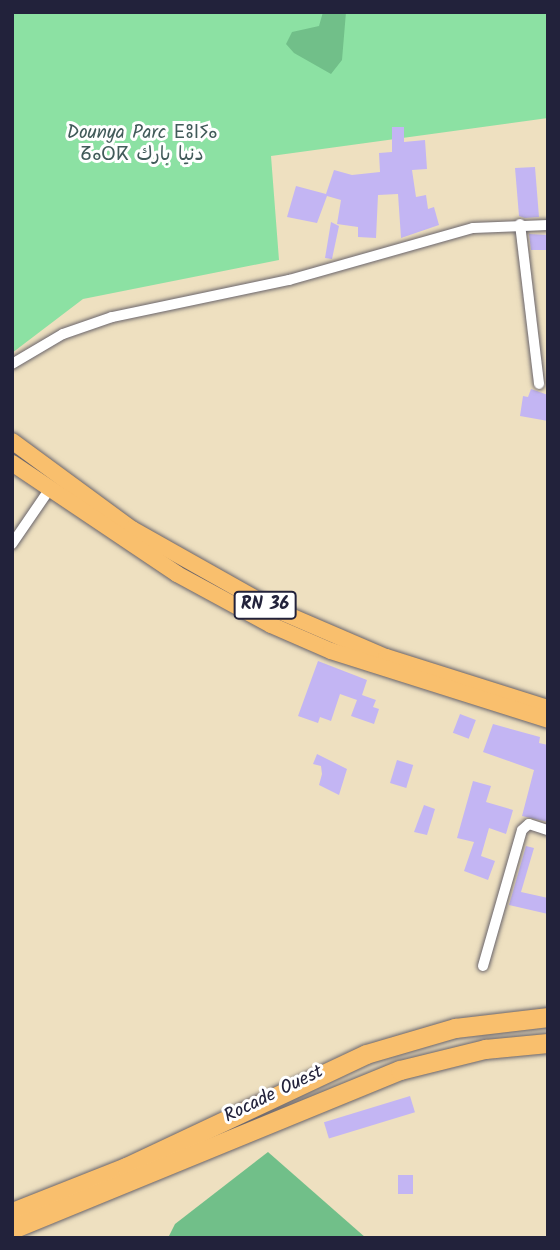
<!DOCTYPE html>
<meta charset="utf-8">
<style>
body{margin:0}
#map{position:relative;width:560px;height:1250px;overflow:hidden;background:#eee0c0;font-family:Kalam,"Playpen Sans Arabic","Noto Sans Tifinagh",sans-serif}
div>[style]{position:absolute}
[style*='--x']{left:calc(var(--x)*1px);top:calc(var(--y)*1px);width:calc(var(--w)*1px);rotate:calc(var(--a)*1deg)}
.green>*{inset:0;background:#8ce1a3}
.forest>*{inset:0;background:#71bf89}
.building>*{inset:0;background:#c3b5f3;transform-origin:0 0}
.roads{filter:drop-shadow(0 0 2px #69646a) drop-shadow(0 0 2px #69646a)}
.street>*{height:10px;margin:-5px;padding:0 5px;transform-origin:5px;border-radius:5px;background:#fff}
.primary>*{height:16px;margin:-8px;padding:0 8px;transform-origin:8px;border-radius:8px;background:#f9bf6d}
.highway>*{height:19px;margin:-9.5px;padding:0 9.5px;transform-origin:9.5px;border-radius:9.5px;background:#f9bf6d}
span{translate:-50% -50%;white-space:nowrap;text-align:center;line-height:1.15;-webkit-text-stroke:6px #fff;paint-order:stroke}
.shield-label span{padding:2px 5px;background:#fff;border:2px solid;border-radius:5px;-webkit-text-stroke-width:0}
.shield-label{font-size:18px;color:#22223b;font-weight:700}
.park-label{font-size:19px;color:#425b5a}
.street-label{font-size:19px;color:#22223b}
.frame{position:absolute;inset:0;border:14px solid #22223b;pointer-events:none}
</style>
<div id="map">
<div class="green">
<div style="clip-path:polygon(12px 12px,548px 12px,548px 118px,271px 156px,279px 260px,83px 299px,12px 353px)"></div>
</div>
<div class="forest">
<div style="clip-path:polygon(323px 12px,346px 12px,342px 60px,331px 74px,294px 53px,286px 44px,292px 32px,319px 26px)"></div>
<div style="clip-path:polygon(268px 1152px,366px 1238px,168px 1238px,175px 1224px)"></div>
</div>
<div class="building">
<div style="clip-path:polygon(392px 127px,404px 127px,404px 142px,425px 140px,427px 169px,412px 170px,416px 197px,426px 195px,428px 209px,434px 207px,439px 225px,401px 238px,398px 194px,378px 195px,376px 238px,358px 237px,358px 227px,337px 224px,341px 200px,327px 196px,317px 223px,287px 217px,296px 186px,326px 194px,334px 170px,352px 175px,380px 172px,379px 153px,392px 152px)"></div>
<div style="clip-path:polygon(535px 167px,539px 217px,525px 218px,519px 216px,515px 168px)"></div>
<div style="clip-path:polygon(331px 222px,339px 226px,332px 259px,325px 258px)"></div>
<div style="clip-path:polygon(529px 234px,548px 235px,548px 250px,531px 250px)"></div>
<div style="clip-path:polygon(531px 389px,548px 395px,548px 421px,520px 416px,523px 396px,528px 397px)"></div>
<div style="clip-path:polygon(318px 661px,367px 680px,362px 695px,376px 700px,373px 707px,379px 709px,374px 724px,351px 716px,357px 700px,340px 694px,331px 721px,320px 717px,318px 723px,298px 716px)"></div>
<div style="left:460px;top:714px;width:17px;height:20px;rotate:21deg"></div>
<div style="clip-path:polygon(493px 724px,540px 737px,539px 743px,548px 745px,548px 822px,522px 816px,534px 770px,483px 752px)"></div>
<div style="clip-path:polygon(317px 754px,347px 769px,339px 795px,319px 785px,322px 774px,321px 766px,313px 764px)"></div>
<div style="left:397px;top:760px;width:17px;height:24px;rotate:17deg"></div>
<div style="clip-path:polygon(473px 781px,491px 786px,486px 802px,513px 810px,506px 834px,489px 828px,481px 856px,495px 861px,488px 880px,464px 871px,474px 842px,457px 838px)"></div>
<div style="clip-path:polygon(424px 805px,435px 809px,427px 835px,414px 832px)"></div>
<div style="clip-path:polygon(526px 846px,534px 848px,521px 892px,548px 898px,548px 914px,509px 905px)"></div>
<div style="left:410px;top:1096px;width:17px;height:90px;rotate:73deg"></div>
<div style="left:398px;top:1175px;width:15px;height:19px"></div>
</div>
<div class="roads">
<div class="street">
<div style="--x:520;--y:224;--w:161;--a:83.2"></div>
<div style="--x:12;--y:364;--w:59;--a:-30.5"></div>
<div style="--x:63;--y:334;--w:52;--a:-19.1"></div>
<div style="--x:112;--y:317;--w:181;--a:-11.8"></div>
<div style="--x:289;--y:280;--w:191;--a:-15.8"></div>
<div style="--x:473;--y:228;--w:75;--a:-2.3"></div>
<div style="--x:12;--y:544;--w:65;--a:-55.6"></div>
<div style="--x:483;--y:966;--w:141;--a:-74"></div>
<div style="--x:522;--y:830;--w:9;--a:-41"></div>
<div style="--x:529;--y:824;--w:20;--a:18"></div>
</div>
<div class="primary">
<div style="--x:12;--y:441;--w:149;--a:36.3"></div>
<div style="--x:132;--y:529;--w:161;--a:29.4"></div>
<div style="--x:272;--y:608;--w:124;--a:23.3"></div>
<div style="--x:386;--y:657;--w:170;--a:17.5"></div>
<div style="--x:12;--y:463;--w:199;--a:33.9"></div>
<div style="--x:177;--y:574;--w:107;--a:28.5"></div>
<div style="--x:271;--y:625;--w:65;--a:23.4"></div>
<div style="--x:331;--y:651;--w:228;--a:17.6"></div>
</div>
<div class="highway">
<div style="--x:12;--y:1212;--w:123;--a:-21.5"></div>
<div style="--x:126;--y:1167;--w:265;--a:-25.2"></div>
<div style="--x:366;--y:1054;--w:93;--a:-16.3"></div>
<div style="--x:455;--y:1028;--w:94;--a:-6.7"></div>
<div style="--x:12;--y:1229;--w:419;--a:-22.3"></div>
<div style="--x:400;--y:1070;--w:88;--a:-13.9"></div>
<div style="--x:485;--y:1049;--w:63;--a:-5.4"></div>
</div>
</div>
<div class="shield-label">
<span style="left:265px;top:605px">RN 36</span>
</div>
<div class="park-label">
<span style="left:142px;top:145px">Dounya Parc ⴹⵓⵏⵢⴰ<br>ⵒⴰⵔⴽ دنيا بارك</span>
</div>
<div class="street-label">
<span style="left:274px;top:1095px;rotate:-26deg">Rocade Ouest</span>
</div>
<div class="frame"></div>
</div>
